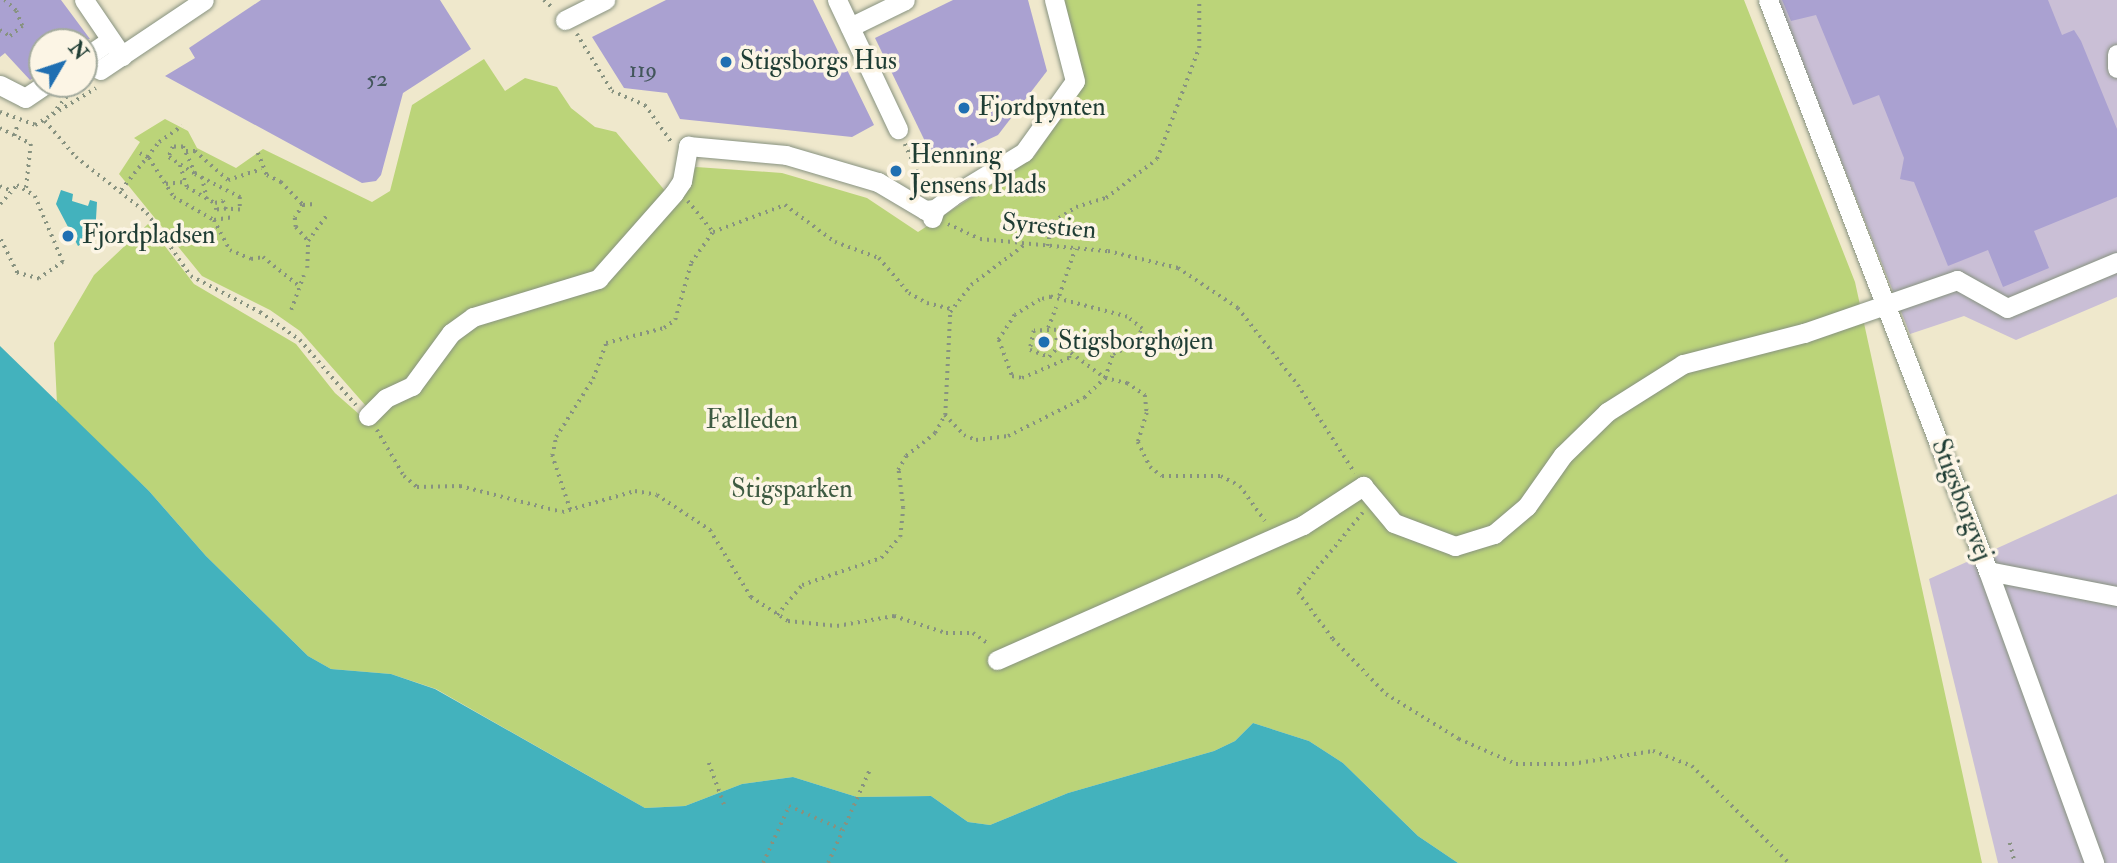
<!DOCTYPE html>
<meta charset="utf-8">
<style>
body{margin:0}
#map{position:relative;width:2117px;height:863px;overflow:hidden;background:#efe8cc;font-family:"IM FELL Double Pica",serif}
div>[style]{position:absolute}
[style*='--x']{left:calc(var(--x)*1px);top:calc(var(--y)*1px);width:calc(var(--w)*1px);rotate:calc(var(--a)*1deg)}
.industrial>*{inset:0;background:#cabfd6}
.green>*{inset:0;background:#bbd479}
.water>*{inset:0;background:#43b2bd}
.building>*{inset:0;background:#aaa1d1}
.path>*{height:3.5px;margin-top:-1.75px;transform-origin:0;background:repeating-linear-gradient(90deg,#879280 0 2px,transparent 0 7px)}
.roads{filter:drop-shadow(0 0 2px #879280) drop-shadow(0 0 2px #879280)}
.minor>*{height:19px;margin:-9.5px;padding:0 9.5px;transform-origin:9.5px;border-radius:9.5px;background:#fff}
.dots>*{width:19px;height:19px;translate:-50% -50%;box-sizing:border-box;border:4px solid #fcf5e5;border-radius:50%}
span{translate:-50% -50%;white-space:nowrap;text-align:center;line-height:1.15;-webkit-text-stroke:7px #fcf5e5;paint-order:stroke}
.number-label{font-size:23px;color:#42565b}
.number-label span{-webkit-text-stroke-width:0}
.poi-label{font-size:26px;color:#1f3d34}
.left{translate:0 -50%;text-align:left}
.street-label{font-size:26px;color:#1f3d34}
.park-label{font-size:26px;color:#3e5b42}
.north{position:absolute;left:28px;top:28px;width:70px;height:70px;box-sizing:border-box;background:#fcf5e5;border:2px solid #a4ab9e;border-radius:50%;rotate:51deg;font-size:19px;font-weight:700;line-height:28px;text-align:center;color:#1f3d34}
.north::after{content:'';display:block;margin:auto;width:24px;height:32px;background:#1f6fb2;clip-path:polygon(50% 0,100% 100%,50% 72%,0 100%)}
</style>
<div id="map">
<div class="industrial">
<div style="clip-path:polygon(1777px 0,2117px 0,2117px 297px,2016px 340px,1964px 316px,1910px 334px)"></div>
<div style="clip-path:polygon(2117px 494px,2117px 863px,1998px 863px,1929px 579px)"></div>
</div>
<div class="green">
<div style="clip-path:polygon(1063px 0,1744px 0,1855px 282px,1982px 863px,1458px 863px,1418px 836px,1343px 763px,1309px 741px,1253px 723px,1235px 741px,1214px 751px,1068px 793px,990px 825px,968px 822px,931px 796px,857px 797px,793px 777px,742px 784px,685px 806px,645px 808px,436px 689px,391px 674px,331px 669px,308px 656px,206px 556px,149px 491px,57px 404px,54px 343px,94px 275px,148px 224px,194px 284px,296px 344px,335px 393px,360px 415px,366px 406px,300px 331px,270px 310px,202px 276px,119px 174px,140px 142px,134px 138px,165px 119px,188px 131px,197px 148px,236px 168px,263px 149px,372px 202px,390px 191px,412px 105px,484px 59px,505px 91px,525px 78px,557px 87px,571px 108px,595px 127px,616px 132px,666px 192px,696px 167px,782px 173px,867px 198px,918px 232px,1034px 157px,1084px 83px)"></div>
</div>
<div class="water">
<div style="clip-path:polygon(61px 190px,73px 194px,72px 201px,88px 206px,90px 200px,97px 202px,95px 236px,78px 246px,56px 204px)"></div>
<div style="clip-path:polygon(0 346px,149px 491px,206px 556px,308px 656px,331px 669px,391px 674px,435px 689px,645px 808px,685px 806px,742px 784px,793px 777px,857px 797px,931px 796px,968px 822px,990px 825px,1068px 793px,1214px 751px,1235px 741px,1253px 723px,1309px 741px,1343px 763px,1418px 836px,1458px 863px,0 863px)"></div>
</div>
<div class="building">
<div style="clip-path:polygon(0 0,61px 0,90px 39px,42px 42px,42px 73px,30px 80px,5px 53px,0 57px)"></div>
<div style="clip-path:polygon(261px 0,440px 0,471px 49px,403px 93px,381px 175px,376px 181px,362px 183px,165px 76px,195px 58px,189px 48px)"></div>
<div style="clip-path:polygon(666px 0,813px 0,874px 125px,852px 137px,680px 119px,667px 93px,624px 88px,592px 37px)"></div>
<div style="clip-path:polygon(953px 0,1028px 0,1047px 71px,998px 135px,936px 164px,875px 38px)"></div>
<div style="clip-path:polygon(1782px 0,2048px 0,2062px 35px,2074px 30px,2081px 41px,2117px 129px,2117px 197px,2034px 231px,2049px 268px,2003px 287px,1988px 250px,1948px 266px,1914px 182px,1900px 179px,1904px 158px,1879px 95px,1853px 105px,1816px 15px,1791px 21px)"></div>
</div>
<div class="path">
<div style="--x:544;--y:0;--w:12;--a:42"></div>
<div style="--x:0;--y:30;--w:12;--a:31"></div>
<div style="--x:10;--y:36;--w:16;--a:-40"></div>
<div style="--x:22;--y:26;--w:16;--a:-112"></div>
<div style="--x:16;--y:11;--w:16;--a:-137"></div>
<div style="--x:577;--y:34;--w:67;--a:58.4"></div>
<div style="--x:612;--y:91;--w:36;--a:23"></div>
<div style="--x:645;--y:105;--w:47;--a:54.6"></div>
<div style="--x:0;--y:112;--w:37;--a:20"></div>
<div style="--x:35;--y:125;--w:71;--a:-31.2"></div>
<div style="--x:52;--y:114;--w:39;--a:-50"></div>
<div style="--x:45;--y:121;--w:48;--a:49.3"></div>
<div style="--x:76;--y:157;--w:90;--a:38.3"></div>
<div style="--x:147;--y:213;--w:77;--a:55.1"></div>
<div style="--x:191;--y:276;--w:78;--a:27.6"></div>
<div style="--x:260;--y:312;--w:49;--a:35"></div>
<div style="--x:300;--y:340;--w:86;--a:49.3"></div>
<div style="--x:0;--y:128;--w:35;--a:27"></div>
<div style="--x:31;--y:144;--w:47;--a:96.1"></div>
<div style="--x:14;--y:136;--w:10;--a:-73"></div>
<div style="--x:905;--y:144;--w:51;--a:65.9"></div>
<div style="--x:186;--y:151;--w:9;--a:0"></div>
<div style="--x:195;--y:151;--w:44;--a:41.3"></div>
<div style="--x:228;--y:180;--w:35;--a:-18"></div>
<div style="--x:140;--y:153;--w:10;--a:29"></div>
<div style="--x:149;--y:158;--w:46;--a:57.3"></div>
<div style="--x:174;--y:197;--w:46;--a:29.9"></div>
<div style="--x:214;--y:220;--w:34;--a:62"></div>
<div style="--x:230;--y:250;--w:23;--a:23"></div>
<div style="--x:251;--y:259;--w:12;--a:-9"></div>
<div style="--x:263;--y:257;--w:45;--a:38.7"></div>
<div style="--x:258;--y:153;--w:24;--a:68"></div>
<div style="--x:267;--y:175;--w:16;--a:27"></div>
<div style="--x:281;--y:182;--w:32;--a:46"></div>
<div style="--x:303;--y:205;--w:11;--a:-5"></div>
<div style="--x:180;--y:165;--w:23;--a:72"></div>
<div style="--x:187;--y:187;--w:32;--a:30"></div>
<div style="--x:215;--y:203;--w:8;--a:-14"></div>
<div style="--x:223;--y:201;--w:9;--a:69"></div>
<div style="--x:226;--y:209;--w:10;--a:174"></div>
<div style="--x:216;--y:210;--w:7;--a:-98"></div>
<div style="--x:195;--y:174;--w:30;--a:-114"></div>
<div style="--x:183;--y:147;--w:10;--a:180"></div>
<div style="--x:173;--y:147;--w:11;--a:112"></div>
<div style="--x:169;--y:157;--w:31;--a:33"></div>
<div style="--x:195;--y:174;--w:51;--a:27.1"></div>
<div style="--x:240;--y:197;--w:13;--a:90"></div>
<div style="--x:240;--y:210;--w:14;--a:-176"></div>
<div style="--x:202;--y:177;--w:23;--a:77"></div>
<div style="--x:166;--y:184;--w:17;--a:-7"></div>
<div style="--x:0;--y:186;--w:13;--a:23"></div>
<div style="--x:121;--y:190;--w:61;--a:-51.6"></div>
<div style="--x:159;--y:142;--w:28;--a:-35"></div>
<div style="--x:688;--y:201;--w:40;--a:51"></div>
<div style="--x:713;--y:232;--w:77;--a:-20.6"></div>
<div style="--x:785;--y:205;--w:62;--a:36.5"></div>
<div style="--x:835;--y:242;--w:47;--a:20"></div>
<div style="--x:879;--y:258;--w:46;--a:49.4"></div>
<div style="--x:909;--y:293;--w:21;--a:29"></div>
<div style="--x:927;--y:303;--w:25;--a:14"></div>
<div style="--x:0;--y:204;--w:25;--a:-48"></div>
<div style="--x:17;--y:185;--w:21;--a:31"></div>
<div style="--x:35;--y:196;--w:72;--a:67"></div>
<div style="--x:63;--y:262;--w:29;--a:145"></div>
<div style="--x:39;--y:279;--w:23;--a:-165"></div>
<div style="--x:17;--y:273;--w:39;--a:-116"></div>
<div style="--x:303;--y:205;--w:15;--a:122"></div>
<div style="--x:295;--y:218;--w:9;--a:84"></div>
<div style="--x:296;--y:227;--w:18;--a:49"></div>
<div style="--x:214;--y:220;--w:18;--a:-9"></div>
<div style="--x:948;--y:224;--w:35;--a:25"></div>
<div style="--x:980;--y:239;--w:129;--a:5.4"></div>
<div style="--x:1108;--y:251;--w:72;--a:13.7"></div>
<div style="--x:1178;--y:268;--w:72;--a:33.7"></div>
<div style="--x:1238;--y:308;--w:98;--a:52.1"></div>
<div style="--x:1298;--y:385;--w:105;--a:57.1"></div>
<div style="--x:1047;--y:246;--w:25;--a:-76"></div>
<div style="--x:1053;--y:222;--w:27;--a:-33"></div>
<div style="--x:1076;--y:207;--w:31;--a:-17"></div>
<div style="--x:1106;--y:198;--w:64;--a:-37.4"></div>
<div style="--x:1157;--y:159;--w:119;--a:-69.3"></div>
<div style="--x:1199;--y:48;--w:48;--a:-90"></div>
<div style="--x:307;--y:268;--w:27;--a:-88"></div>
<div style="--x:308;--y:241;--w:32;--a:-54"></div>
<div style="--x:1059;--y:296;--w:50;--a:-71.2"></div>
<div style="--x:291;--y:310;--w:37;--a:-70"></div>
<div style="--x:1048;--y:328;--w:22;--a:-69"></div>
<div style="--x:1071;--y:353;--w:42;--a:36.3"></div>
<div style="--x:1105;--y:378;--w:23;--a:13"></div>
<div style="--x:1127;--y:383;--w:22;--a:34"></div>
<div style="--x:1145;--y:395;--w:18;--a:84"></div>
<div style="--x:1147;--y:413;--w:30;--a:107"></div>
<div style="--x:1138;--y:442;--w:28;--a:64"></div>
<div style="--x:1150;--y:467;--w:15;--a:37"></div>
<div style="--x:1162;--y:476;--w:59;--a:0"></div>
<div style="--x:1221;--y:476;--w:21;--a:28"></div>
<div style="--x:1240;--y:486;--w:43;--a:54.5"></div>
<div style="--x:945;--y:415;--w:28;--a:46"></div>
<div style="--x:964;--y:435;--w:13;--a:23"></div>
<div style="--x:976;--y:440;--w:32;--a:-7"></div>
<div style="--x:1008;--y:436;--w:85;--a:-26.6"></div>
<div style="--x:1084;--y:398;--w:29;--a:-44"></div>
<div style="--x:1105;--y:378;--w:25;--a:-72"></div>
<div style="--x:1113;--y:354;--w:22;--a:-24"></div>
<div style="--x:1133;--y:345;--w:18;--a:-61"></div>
<div style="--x:1142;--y:329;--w:19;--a:-141"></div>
<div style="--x:1127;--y:317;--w:79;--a:-165.3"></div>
<div style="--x:1051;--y:297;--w:11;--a:165"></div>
<div style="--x:1040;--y:300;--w:29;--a:149"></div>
<div style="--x:1015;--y:315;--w:30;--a:123"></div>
<div style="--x:999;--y:340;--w:38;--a:70"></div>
<div style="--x:1012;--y:376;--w:10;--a:11"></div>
<div style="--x:1022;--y:378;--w:51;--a:-23.1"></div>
<div style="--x:1069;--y:358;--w:22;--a:-85"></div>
<div style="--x:1071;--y:336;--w:10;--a:-143"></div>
<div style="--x:1063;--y:330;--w:29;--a:178"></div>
<div style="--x:1034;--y:331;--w:19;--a:102"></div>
<div style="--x:1030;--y:350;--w:20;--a:20"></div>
<div style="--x:1049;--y:357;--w:13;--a:-48"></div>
<div style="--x:1058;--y:347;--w:14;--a:-102"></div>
<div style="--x:377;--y:430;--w:53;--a:59.6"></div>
<div style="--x:404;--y:476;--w:17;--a:40"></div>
<div style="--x:417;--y:487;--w:43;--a:-1.3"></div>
<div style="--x:460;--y:486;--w:105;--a:14.3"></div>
<div style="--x:562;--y:512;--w:76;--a:-16"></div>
<div style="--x:635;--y:491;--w:22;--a:10"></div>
<div style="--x:657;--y:495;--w:64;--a:33.4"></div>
<div style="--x:710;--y:530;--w:79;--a:58.5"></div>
<div style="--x:751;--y:597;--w:44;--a:33"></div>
<div style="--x:788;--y:621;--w:49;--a:5.8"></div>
<div style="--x:837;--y:626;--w:58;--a:-10"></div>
<div style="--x:894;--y:616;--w:55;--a:18.1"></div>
<div style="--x:946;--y:633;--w:27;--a:0"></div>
<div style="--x:973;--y:633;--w:19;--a:35"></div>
<div style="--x:570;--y:510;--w:57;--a:-108.4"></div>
<div style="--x:552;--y:456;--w:19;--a:-78"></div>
<div style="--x:556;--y:437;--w:69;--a:-57.5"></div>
<div style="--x:593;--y:379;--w:38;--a:-70"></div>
<div style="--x:606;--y:343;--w:60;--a:-14.5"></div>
<div style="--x:664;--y:328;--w:14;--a:-36"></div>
<div style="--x:675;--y:320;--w:59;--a:-74.3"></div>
<div style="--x:691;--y:263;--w:38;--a:-55"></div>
<div style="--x:1363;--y:513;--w:102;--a:129.4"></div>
<div style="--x:1298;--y:592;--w:59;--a:53.3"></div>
<div style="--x:1333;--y:639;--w:76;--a:46.1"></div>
<div style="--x:1386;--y:694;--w:86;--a:31.7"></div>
<div style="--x:1459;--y:739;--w:62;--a:23.7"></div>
<div style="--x:1516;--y:764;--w:56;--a:0"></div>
<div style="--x:1572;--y:764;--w:82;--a:-9.1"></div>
<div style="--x:1653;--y:751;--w:42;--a:21"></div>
<div style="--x:1692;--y:766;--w:137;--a:45"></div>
<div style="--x:777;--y:615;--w:39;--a:-50"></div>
<div style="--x:802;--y:585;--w:83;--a:-18.9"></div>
<div style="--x:881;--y:558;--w:28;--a:-48"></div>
<div style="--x:900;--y:537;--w:29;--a:-84"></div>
<div style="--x:903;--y:508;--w:38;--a:-97"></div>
<div style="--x:898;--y:470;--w:16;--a:-60"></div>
<div style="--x:906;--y:456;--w:37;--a:-38"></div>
<div style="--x:935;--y:433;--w:21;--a:-61"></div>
<div style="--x:945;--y:415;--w:103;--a:-87.2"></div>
<div style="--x:950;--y:312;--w:34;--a:-52"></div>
<div style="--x:971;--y:285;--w:66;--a:-37"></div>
<div style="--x:709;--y:763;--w:47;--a:70"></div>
<div style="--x:2010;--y:843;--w:21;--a:76"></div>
<div style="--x:763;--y:863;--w:63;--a:-65.5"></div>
<div style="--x:789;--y:806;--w:59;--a:24"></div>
<div style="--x:828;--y:863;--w:103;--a:-65.9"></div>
</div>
<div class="roads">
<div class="minor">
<div style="--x:84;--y:0;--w:68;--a:55.8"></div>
<div style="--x:837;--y:0;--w:143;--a:64.7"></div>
<div style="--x:1768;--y:0;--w:612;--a:68.93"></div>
<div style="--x:1988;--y:571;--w:131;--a:11"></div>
<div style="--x:565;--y:20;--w:45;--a:-26.6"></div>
<div style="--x:850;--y:27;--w:61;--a:-26.1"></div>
<div style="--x:2117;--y:54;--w:14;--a:90"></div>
<div style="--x:84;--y:58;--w:32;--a:-34"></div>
<div style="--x:100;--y:70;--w:125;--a:-33.9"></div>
<div style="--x:0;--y:85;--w:28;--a:27"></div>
<div style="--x:25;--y:98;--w:25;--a:-34"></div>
<div style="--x:932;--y:218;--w:9;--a:-72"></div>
<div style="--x:935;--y:209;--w:21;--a:-37"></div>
<div style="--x:952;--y:196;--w:84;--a:-31.4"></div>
<div style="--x:1024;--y:152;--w:87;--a:-54.3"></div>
<div style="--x:1075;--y:81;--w:84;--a:-104.5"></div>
<div style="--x:368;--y:416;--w:25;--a:-45"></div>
<div style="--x:386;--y:398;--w:29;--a:-25"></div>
<div style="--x:412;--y:386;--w:66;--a:-53.7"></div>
<div style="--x:451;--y:333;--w:27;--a:-36"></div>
<div style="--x:473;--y:317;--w:131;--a:-16.9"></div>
<div style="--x:598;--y:279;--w:115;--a:-48.5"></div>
<div style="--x:674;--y:193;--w:14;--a:-56"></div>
<div style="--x:682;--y:181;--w:36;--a:-80"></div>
<div style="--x:688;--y:146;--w:98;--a:5.2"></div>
<div style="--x:786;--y:155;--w:96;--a:16.4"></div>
<div style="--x:878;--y:182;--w:55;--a:30.8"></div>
<div style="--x:925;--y:210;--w:10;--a:-6"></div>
<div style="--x:1988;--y:571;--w:311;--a:70"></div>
<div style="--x:997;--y:660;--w:334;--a:-23.8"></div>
<div style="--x:1303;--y:525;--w:72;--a:-33"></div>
<div style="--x:1363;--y:486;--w:48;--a:50"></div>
<div style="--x:1394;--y:523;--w:65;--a:20.7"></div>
<div style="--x:1455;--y:546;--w:41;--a:-17.1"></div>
<div style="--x:1494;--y:534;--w:43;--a:-40.3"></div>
<div style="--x:1527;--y:506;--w:62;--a:-54.8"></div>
<div style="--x:1563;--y:455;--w:62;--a:-44.3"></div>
<div style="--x:1607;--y:412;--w:90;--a:-32.3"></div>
<div style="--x:1683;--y:364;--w:125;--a:-14.4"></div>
<div style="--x:1804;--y:333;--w:162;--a:-19.1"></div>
<div style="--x:1957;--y:280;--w:57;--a:29.2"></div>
<div style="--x:2007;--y:308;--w:119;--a:-22.7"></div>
</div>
</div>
<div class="dots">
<div style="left:726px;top:62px;background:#1f6fb2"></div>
<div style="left:964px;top:108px;background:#1f6fb2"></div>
<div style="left:896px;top:171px;background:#1f6fb2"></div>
<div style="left:68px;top:236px;background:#1f6fb2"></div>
<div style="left:1044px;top:342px;background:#1f6fb2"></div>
</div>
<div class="number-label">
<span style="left:643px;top:70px">119</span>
<span style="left:377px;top:79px">52</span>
</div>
<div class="poi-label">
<span class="left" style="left:740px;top:62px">Stigsborgs Hus</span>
<span class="left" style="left:978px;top:108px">Fjordpynten</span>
<span class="left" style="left:910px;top:171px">Henning<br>Jensens Plads</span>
<span class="left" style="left:82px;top:236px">Fjordpladsen</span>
<span class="left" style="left:1058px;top:342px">Stigsborghøjen</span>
</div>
<div class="street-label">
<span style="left:1049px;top:227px;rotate:5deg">Syrestien</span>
<span style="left:1961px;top:500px;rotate:69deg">Stigsborgvej</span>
</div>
<div class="park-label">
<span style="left:752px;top:421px">Fælleden</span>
<span style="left:792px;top:490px">Stigsparken</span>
</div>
<div class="north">N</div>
</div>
